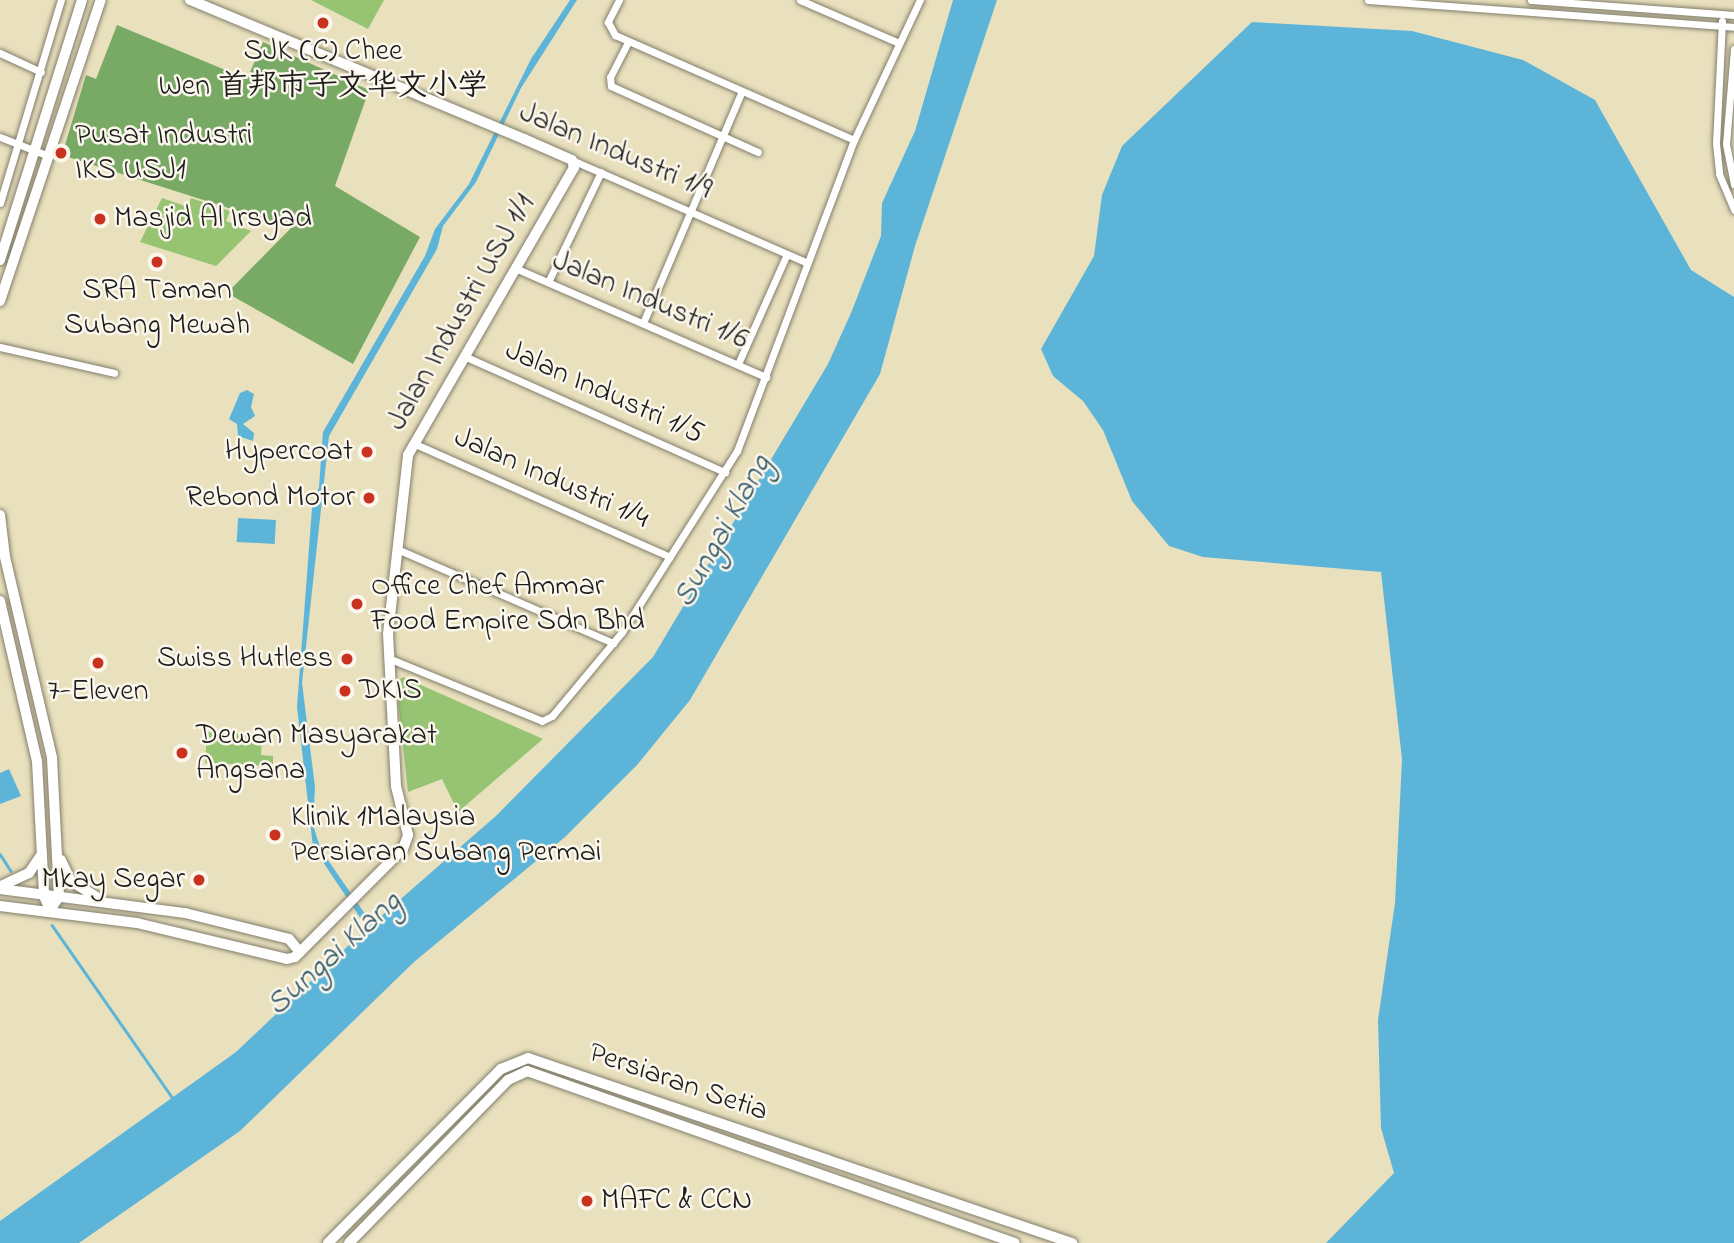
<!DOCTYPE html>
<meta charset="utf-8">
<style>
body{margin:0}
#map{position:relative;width:1734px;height:1243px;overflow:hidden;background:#e9e0bd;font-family:"Indie Flower","LXGW WenKai TC",sans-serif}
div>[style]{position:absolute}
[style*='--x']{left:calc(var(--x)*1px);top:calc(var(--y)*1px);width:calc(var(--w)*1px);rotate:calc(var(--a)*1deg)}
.green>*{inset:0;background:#96c473}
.forest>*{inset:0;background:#78aa65}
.water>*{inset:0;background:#5cb5d9;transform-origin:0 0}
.stream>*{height:2.5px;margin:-1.25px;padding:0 1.25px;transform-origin:1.25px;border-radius:1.25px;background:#5cb5d9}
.roads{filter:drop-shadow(0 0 2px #827e6c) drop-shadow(0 0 2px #827e6c)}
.street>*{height:7px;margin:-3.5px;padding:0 3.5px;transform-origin:3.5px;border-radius:3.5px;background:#fff}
.secondary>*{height:10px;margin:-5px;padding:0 5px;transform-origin:5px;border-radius:5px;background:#fff}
.dots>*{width:19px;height:19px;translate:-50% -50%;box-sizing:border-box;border:4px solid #fbf7ec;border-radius:50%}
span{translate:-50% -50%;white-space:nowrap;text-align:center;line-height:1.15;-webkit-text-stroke:5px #fbf7ec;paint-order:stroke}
.poi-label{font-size:30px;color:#1c1c1c}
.left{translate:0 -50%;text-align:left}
.right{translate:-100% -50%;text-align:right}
.street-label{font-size:30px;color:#1c1c1c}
.water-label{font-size:32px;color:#365968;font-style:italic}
</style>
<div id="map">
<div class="green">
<div style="clip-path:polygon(311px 0,384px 0,368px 29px)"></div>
<div style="clip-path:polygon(162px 198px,188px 207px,191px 198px,230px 211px,226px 221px,251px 231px,216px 266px,140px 242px)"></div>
<div style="clip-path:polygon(403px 677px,543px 739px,458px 812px,442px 779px,408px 792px,396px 682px)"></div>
<div style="clip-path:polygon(207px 732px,262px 735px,261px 755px,273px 756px,273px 766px,205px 763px)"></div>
</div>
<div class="forest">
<div style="clip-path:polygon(117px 25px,247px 79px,263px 42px,369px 90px,335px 186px,420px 237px,353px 364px,227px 293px,291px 228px,62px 155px,86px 75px,96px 79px)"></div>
</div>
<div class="water">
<div style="clip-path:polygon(570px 0,577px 0,521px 88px,476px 182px,443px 226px,437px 249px,329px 436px,302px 683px,315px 787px,313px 825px,321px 850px,372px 924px,497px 815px,653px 657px,828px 364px,851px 313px,881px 236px,882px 203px,915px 131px,953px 0,997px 0,915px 246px,880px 374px,690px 700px,637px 765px,565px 837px,414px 962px,240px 1131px,79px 1243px,0 1243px,0 1221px,236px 1052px,367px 928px,313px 847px,297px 707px,312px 508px,319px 487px,323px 432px,425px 256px,435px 229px,469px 184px,531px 59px)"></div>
<div style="clip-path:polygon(1252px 22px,1412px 31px,1523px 60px,1595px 100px,1691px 270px,1734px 297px,1734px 1243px,1326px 1243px,1394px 1173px,1381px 1128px,1378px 1020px,1395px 903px,1402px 759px,1381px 572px,1203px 557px,1169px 546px,1132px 501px,1103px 430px,1083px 401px,1053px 376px,1041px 349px,1094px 256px,1102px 195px,1122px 146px)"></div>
<div style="clip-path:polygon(247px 390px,254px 394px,251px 407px,255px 416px,243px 424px,254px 433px,253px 441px,238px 436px,237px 424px,229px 419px,240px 393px)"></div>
<div style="left:238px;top:518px;width:38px;height:24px;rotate:3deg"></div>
<div style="clip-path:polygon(9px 769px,21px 796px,0 804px,0 773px)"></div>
</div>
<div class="stream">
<div style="--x:0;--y:854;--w:20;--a:57"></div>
<div style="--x:52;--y:925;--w:213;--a:55.1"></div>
</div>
<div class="roads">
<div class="street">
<div style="--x:619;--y:0;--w:25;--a:117"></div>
<div style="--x:608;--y:22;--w:15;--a:62"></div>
<div style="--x:615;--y:35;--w:261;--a:23.7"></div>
<div style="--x:800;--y:0;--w:108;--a:23.5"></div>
<div style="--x:1368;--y:0;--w:367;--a:4.2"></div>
<div style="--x:1531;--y:0;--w:204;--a:4.2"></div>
<div style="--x:1722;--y:21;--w:122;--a:92.8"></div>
<div style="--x:1716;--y:143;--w:31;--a:84"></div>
<div style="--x:1719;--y:174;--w:39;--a:67"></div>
<div style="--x:628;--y:42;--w:39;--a:117"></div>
<div style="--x:610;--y:77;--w:9;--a:84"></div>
<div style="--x:611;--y:86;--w:161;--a:24.2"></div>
<div style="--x:1734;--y:49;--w:95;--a:94.8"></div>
<div style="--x:1726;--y:144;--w:41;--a:78.7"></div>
<div style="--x:0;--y:53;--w:45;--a:24.9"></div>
<div style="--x:0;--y:137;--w:53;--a:21.2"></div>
<div style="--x:572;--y:160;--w:255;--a:23.6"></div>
<div style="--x:0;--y:203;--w:212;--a:-73.3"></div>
<div style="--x:515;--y:268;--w:274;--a:23.5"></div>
<div style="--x:548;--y:282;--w:122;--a:-64.3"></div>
<div style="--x:643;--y:323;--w:252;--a:-66.9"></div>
<div style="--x:0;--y:347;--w:117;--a:12.8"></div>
<div style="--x:464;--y:356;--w:286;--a:24"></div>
<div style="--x:738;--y:364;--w:120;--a:-66"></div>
<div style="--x:413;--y:443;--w:281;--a:23.9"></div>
<div style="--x:397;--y:549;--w:236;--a:23.5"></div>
<div style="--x:388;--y:658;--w:166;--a:22.2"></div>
<div style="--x:542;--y:721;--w:11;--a:-27"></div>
<div style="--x:552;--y:716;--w:109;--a:-50.2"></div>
<div style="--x:622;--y:632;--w:214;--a:-57.6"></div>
<div style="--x:737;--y:451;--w:332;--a:-69.4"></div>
<div style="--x:854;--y:140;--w:155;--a:-64.8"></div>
</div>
<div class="secondary">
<div style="--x:0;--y:260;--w:273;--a:-72.5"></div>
<div style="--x:0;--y:301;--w:317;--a:-71.5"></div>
<div style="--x:0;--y:515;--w:42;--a:83.2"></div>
<div style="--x:5;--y:557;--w:206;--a:76.8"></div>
<div style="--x:52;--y:758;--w:139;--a:87.1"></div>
<div style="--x:59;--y:897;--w:16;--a:125"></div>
<div style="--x:0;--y:601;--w:164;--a:77"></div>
<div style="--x:37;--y:761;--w:135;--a:87"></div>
<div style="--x:44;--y:896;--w:15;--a:67"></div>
<div style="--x:61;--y:860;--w:23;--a:65"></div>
<div style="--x:71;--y:881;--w:32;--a:32"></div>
<div style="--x:1;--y:886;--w:31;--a:-25"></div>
<div style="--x:29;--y:873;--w:23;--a:-56"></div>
<div style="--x:0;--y:889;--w:187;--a:7.4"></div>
<div style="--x:185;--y:913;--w:107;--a:14"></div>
<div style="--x:289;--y:939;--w:17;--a:50"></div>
<div style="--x:0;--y:906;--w:138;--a:7.1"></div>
<div style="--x:137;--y:923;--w:154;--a:13.5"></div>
<div style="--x:287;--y:959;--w:8;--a:-14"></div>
<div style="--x:295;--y:957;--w:153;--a:-45"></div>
<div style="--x:403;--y:849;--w:15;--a:-70"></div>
<div style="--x:408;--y:835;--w:50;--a:-103.8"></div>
<div style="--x:396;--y:786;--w:152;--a:-93"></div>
<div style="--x:388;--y:634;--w:180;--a:-83.6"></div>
<div style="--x:408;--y:455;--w:332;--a:-60"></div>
<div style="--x:574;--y:168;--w:8;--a:-104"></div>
<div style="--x:572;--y:160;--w:52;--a:-156.4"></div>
<div style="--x:524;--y:139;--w:362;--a:-157.4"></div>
<div style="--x:328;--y:1243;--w:245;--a:-45.2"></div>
<div style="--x:501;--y:1069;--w:29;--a:-22"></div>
<div style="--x:528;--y:1058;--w:575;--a:18.78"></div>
<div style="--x:349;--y:1243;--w:228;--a:-45.7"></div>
<div style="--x:508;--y:1080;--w:21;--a:-25"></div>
<div style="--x:527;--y:1071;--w:517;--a:19.42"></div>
</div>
</div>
<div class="dots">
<div style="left:323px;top:23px;background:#c8321e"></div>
<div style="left:61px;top:153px;background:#c8321e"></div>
<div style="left:100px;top:219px;background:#c8321e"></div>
<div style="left:157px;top:262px;background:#c8321e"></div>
<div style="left:367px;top:452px;background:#c8321e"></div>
<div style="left:369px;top:498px;background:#c8321e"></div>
<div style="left:357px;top:604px;background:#c8321e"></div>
<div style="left:347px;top:659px;background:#c8321e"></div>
<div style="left:98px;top:663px;background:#c8321e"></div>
<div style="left:345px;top:691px;background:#c8321e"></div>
<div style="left:182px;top:753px;background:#c8321e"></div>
<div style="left:275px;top:835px;background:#c8321e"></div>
<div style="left:199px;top:880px;background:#c8321e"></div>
<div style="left:587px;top:1201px;background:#c8321e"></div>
</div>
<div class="poi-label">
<span style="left:323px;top:69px">SJK (C) Chee<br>Wen 首邦市子文华文小学</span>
<span class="left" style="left:75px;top:153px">Pusat Industri<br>IKS USJ1</span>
<span class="left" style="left:114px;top:219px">Masjid Al Irsyad</span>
<span style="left:157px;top:308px">SRA Taman<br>Subang Mewah</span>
<span class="right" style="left:353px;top:452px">Hypercoat</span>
<span class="right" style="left:355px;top:498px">Rebond Motor</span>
<span class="left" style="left:371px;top:604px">Office Chef Ammar<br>Food Empire Sdn Bhd</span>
<span class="right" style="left:333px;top:659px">Swiss Hutless</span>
<span class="left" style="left:359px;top:691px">DKIS</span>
<span style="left:98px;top:692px">7-Eleven</span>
<span class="left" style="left:196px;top:753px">Dewan Masyarakat<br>Angsana</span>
<span class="left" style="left:291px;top:835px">Klinik 1Malaysia<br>Persiaran Subang Permai</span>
<span class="right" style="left:185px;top:880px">Mkay Segar</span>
<span class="left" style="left:601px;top:1201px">MAFC &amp; CCN</span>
</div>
<div class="street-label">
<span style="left:615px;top:152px;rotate:23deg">Jalan Industri 1/9</span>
<span style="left:650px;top:301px;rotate:23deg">Jalan Industri 1/6</span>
<span style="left:462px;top:313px;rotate:-60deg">Jalan Industri USJ 1/1</span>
<span style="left:604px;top:393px;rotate:24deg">Jalan Industri 1/5</span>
<span style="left:551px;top:479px;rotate:24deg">Jalan Industri 1/4</span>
<span style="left:678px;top:1083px;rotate:19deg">Persiaran Setia</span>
</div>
<div class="water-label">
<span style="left:724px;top:532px;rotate:-61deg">Sungai Klang</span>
<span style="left:335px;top:955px;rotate:-42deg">Sungai Klang</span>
</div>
</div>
